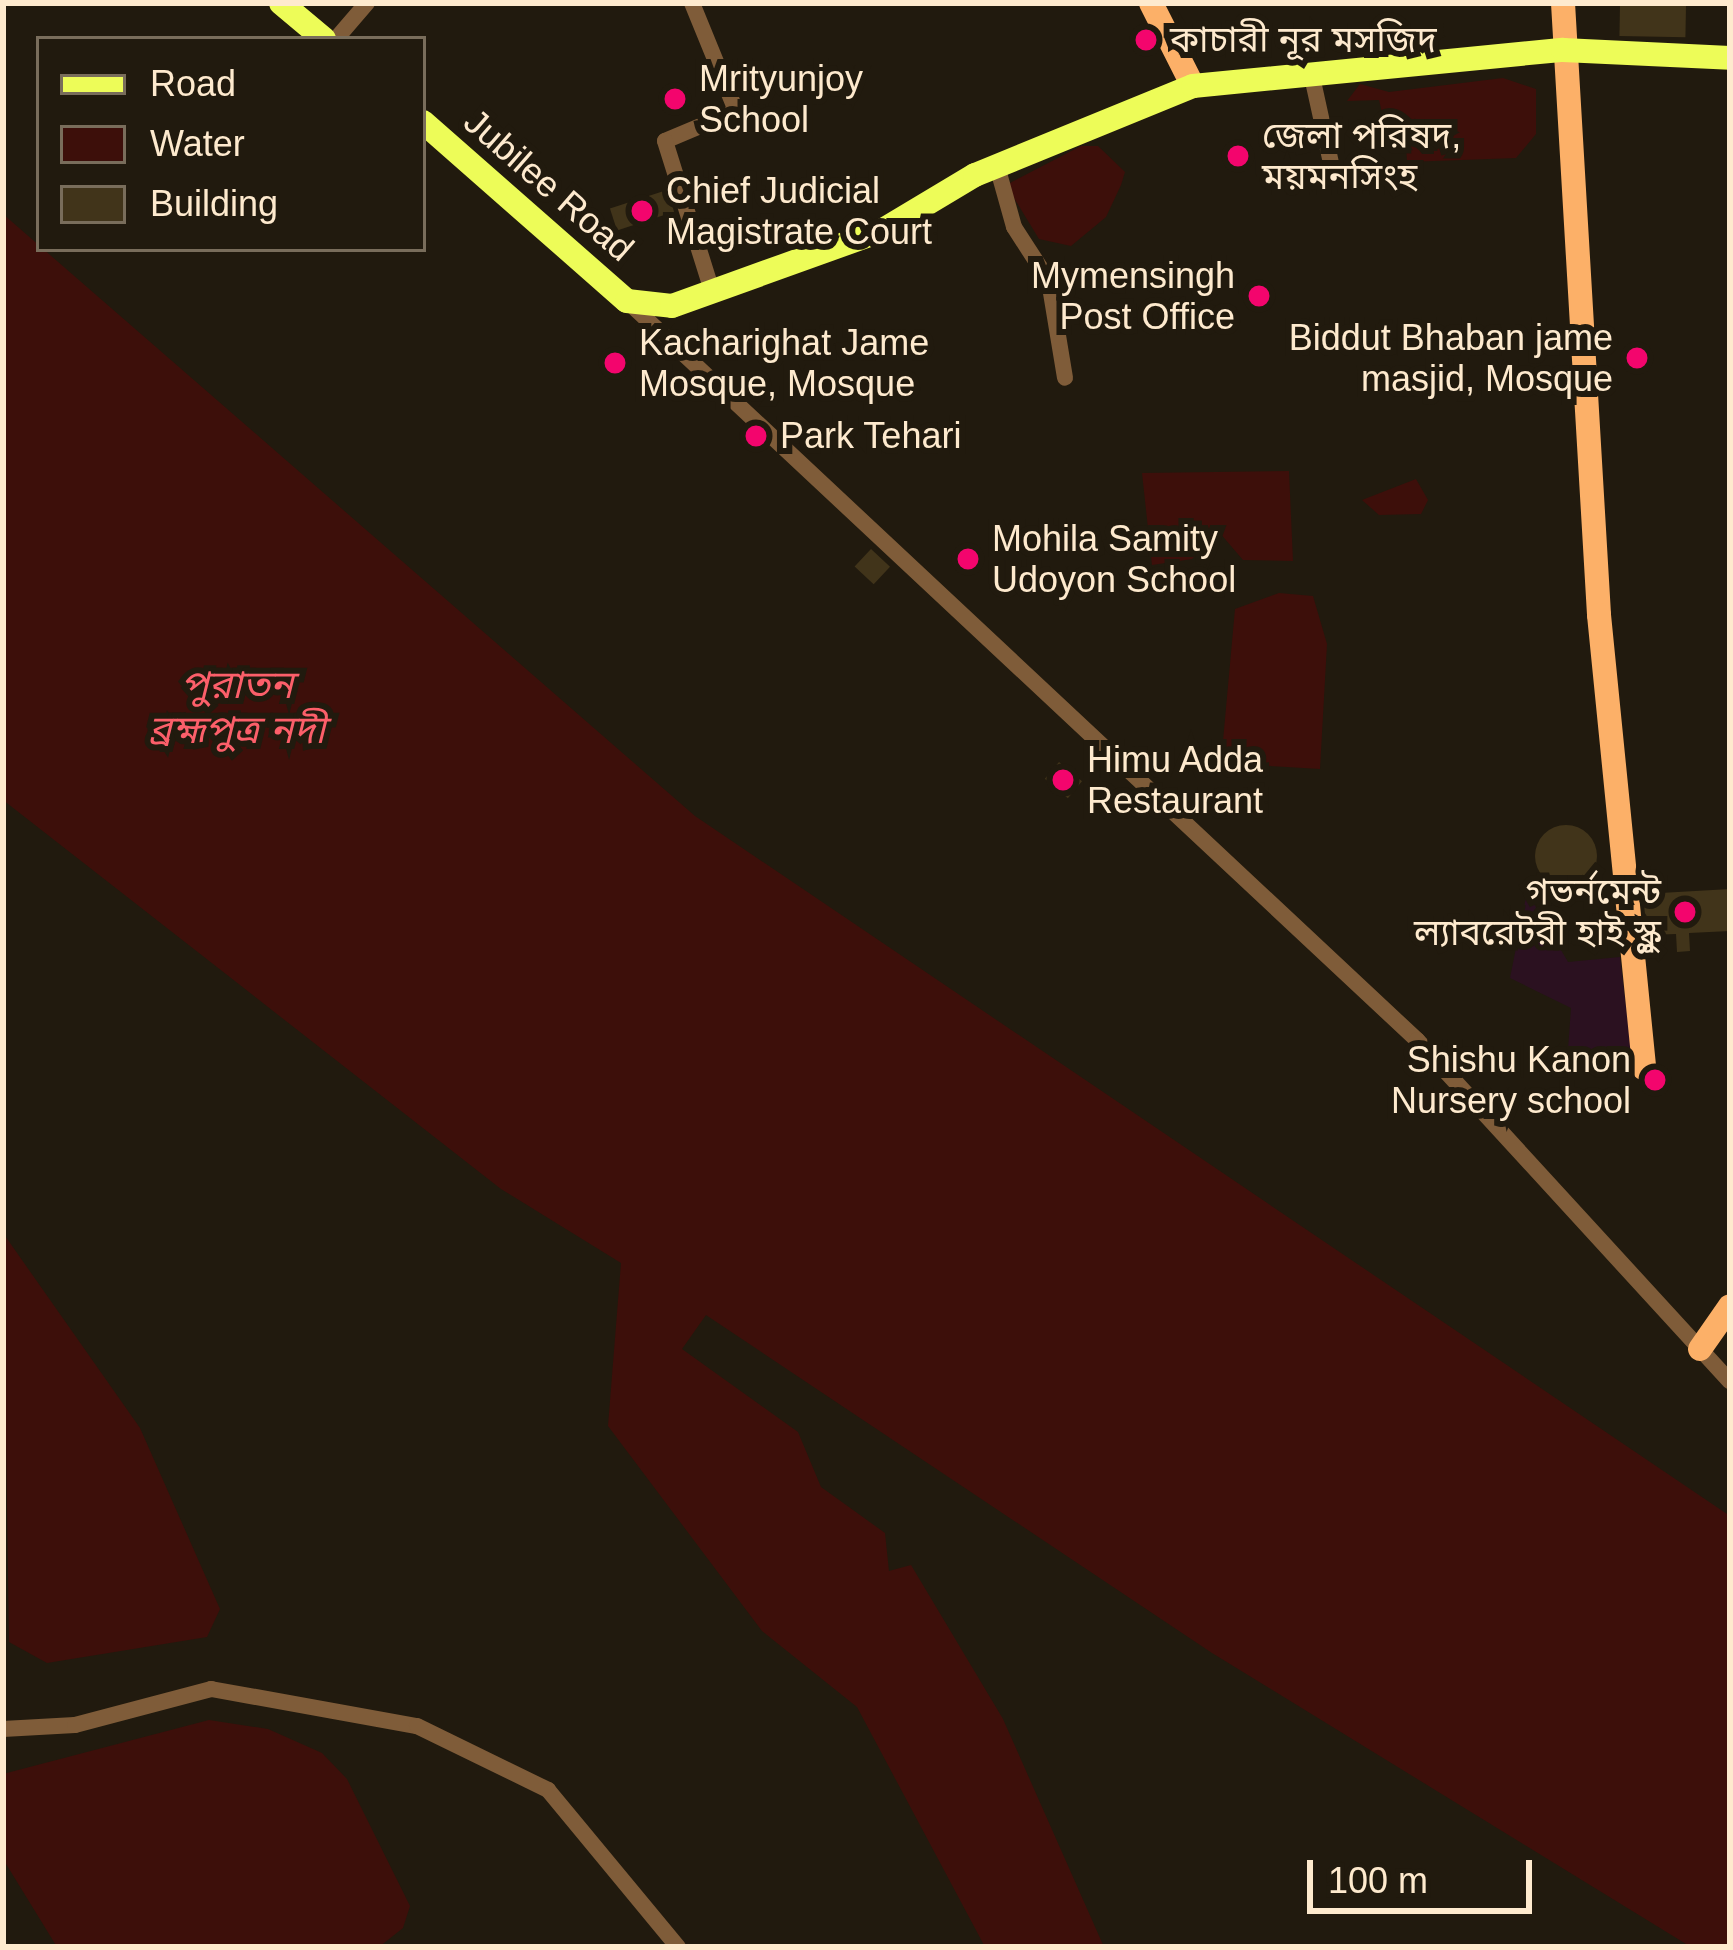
<!DOCTYPE html>
<meta charset="utf-8">
<style>
body{margin:0}
#map{position:relative;width:1733px;height:1950px;overflow:hidden;background:#211a0e;font-family:Arial,"Noto Sans Bengali",sans-serif}
div>[style]{position:absolute}
[style*='--x']{left:calc(var(--x)*1px);top:calc(var(--y)*1px);width:calc(var(--w)*1px);rotate:calc(var(--a)*1deg)}
.green>*{inset:0;background:#2b1120}
.water>*{inset:0;background:#3d0f0a}
.building>*{inset:0;background:#41341a;transform-origin:0 0}
.round{border-radius:50%}
.street>*{height:16px;margin:-8px;padding:0 8px;transform-origin:8px;border-radius:8px;background:#7f5c39}
.secondary>*{height:24px;margin:-12px;padding:0 12px;transform-origin:12px;border-radius:12px;background:#fcb068}
.primary>*{height:24px;margin:-12px;padding:0 12px;transform-origin:12px;border-radius:12px;background:#edfc58}
.dots>*{width:33px;height:33px;translate:-50% -50%;box-sizing:border-box;border:6px solid #211a0e;border-radius:50%}
span{translate:-50% -50%;white-space:nowrap;text-align:center;line-height:1.15;-webkit-text-stroke:12px #211a0e;paint-order:stroke}
.poi-label{font-size:36px;color:#feeace}
.left{translate:0 -50%;text-align:left}
.right{translate:-100% -50%;text-align:right}
.street-label{font-size:36px;color:#feeace}
.water-label{font-size:39px;color:#fc5f6a;font-style:italic}
.frame{position:absolute;inset:0;border:6px solid #feeace;pointer-events:none}
.legend{position:absolute;left:36px;top:36px;width:390px;height:216px;box-sizing:border-box;background:#211a0e;border:3px solid #796d5b;margin:0;padding:15px 21px;list-style:none;font-size:36px;color:#feeace}
.legend li{display:flex;align-items:center;gap:24px;height:60px}
.legend b{width:60px;border:3px solid #796d5b}
.scale{position:absolute;left:1307px;top:1860px;width:225px;height:54px;box-sizing:border-box;border:6px solid #feeace;border-top:0;padding-left:15px;font-size:36px;line-height:42px;white-space:nowrap;color:#feeace;-webkit-text-stroke:9px #211a0e;paint-order:stroke}
</style>
<div id="map">
<div class="green">
<div style="clip-path:polygon(1527px 892px,1568px 962px,1620px 957px,1632px 1056px,1568px 1050px,1571px 1008px,1510px 978px)"></div>
</div>
<div class="water">
<div style="clip-path:polygon(1503px 78px,1536px 89px,1536px 134px,1516px 158px,1407px 162px,1405px 128px,1384px 121px,1379px 100px,1347px 101px,1360px 84px,1389px 92px)"></div>
<div style="clip-path:polygon(1081px 146px,1098px 146px,1125px 172px,1121px 185px,1106px 217px,1071px 246px,1039px 239px,1006px 185px)"></div>
<div style="clip-path:polygon(3px 214px,695px 816px,1730px 1516px,1730px 1947px,1691px 1947px,1212px 1653px,706px 1315px,682px 1349px,798px 1432px,821px 1487px,885px 1533px,889px 1571px,911px 1565px,1003px 1719px,1104px 1947px,985px 1947px,857px 1707px,762px 1631px,608px 1426px,621px 1263px,501px 1189px,3px 800px)"></div>
<div style="clip-path:polygon(1289px 471px,1293px 561px,1243px 560px,1219px 532px,1192px 559px,1152px 565px,1142px 473px)"></div>
<div style="clip-path:polygon(1416px 479px,1428px 500px,1421px 514px,1379px 515px,1362px 500px)"></div>
<div style="clip-path:polygon(1279px 593px,1313px 596px,1327px 644px,1320px 769px,1221px 763px,1235px 609px)"></div>
<div style="clip-path:polygon(3px 1233px,140px 1428px,220px 1609px,207px 1637px,47px 1663px,9px 1642px)"></div>
<div style="clip-path:polygon(209px 1720px,268px 1729px,322px 1753px,347px 1779px,410px 1906px,403px 1928px,379px 1947px,57px 1947px,3px 1859px,3px 1774px)"></div>
</div>
<div class="building">
<div style="left:1620px;top:4px;width:66px;height:32px;rotate:1deg"></div>
<div style="left:667px;top:190px;width:23px;height:60px;rotate:72deg"></div>
<div style="left:871px;top:549px;width:26px;height:24px;rotate:43deg"></div>
<div style="left:1059px;top:762px;width:30px;height:22px;rotate:40deg"></div>
<div class="round" style="left:1535px;top:825px;width:62px;height:62px"></div>
<div style="clip-path:polygon(1730px 889px,1730px 931px,1689px 933px,1690px 951px,1677px 952px,1676px 934px,1647px 935px,1643px 894px)"></div>
</div>
<div class="street">
<div style="--x:692;--y:3;--w:117;--a:67.8"></div>
<div style="--x:736;--y:111;--w:77;--a:157.1"></div>
<div style="--x:665;--y:141;--w:160;--a:72.6"></div>
<div style="--x:336;--y:39;--w:48;--a:-49.3"></div>
<div style="--x:1311;--y:72;--w:107;--a:77.6"></div>
<div style="--x:997;--y:166;--w:63;--a:74.4"></div>
<div style="--x:1014;--y:227;--w:64;--a:57.1"></div>
<div style="--x:1049;--y:281;--w:98;--a:80.6"></div>
<div style="--x:627;--y:301;--w:1082;--a:43.09"></div>
<div style="--x:1417;--y:1040;--w:463;--a:47.5"></div>
<div style="--x:3;--y:1729;--w:72;--a:-3.2"></div>
<div style="--x:75;--y:1725;--w:141;--a:-14.8"></div>
<div style="--x:211;--y:1689;--w:209;--a:10.2"></div>
<div style="--x:417;--y:1726;--w:146;--a:26"></div>
<div style="--x:548;--y:1790;--w:204;--a:50.4"></div>
</div>
<div class="secondary">
<div style="--x:1151;--y:3;--w:93;--a:63.2"></div>
<div style="--x:1563;--y:3;--w:613;--a:86.63"></div>
<div style="--x:1599;--y:615;--w:456;--a:84.3"></div>
<div style="--x:1700;--y:1349;--w:52;--a:-55.1"></div>
</div>
<div class="primary">
<div style="--x:281;--y:3;--w:56;--a:39.9"></div>
<div style="--x:423;--y:122;--w:271;--a:41.3"></div>
<div style="--x:627;--y:301;--w:45;--a:6.3"></div>
<div style="--x:672;--y:306;--w:224;--a:-19.8"></div>
<div style="--x:883;--y:230;--w:107;--a:-30.9"></div>
<div style="--x:975;--y:175;--w:235;--a:-22.2"></div>
<div style="--x:1193;--y:86;--w:372;--a:-5.6"></div>
<div style="--x:1563;--y:50;--w:167;--a:2.7"></div>
</div>
<div class="dots">
<div style="left:1146px;top:40px;background:#f3056d"></div>
<div style="left:675px;top:99px;background:#f3056d"></div>
<div style="left:1238px;top:156px;background:#f3056d"></div>
<div style="left:642px;top:211px;background:#f3056d"></div>
<div style="left:1259px;top:296px;background:#f3056d"></div>
<div style="left:1637px;top:358px;background:#f3056d"></div>
<div style="left:615px;top:363px;background:#f3056d"></div>
<div style="left:756px;top:436px;background:#f3056d"></div>
<div style="left:968px;top:559px;background:#f3056d"></div>
<div style="left:1063px;top:780px;background:#f3056d"></div>
<div style="left:1685px;top:912px;background:#f3056d"></div>
<div style="left:1655px;top:1080px;background:#f3056d"></div>
</div>
<div class="poi-label">
<span class="left" style="left:1170px;top:40px">কাচারী নূর মসজিদ</span>
<span class="left" style="left:699px;top:99px">Mrityunjoy<br>School</span>
<span class="left" style="left:1262px;top:156px">জেলা পরিষদ,<br>ময়মনসিংহ</span>
<span class="left" style="left:666px;top:211px">Chief Judicial<br>Magistrate Court</span>
<span class="right" style="left:1235px;top:296px">Mymensingh<br>Post Office</span>
<span class="right" style="left:1613px;top:358px">Biddut Bhaban jame<br>masjid, Mosque</span>
<span class="left" style="left:639px;top:363px">Kacharighat Jame<br>Mosque, Mosque</span>
<span class="left" style="left:780px;top:436px">Park Tehari</span>
<span class="left" style="left:992px;top:559px">Mohila Samity<br>Udoyon School</span>
<span class="left" style="left:1087px;top:780px">Himu Adda<br>Restaurant</span>
<span class="right" style="left:1661px;top:912px">গভর্নমেন্ট<br>ল্যাবরেটরী হাই স্কুল</span>
<span class="right" style="left:1631px;top:1080px">Shishu Kanon<br>Nursery school</span>
</div>
<div class="street-label">
<span style="left:549px;top:185px;rotate:41deg">Jubilee Road</span>
</div>
<div class="water-label">
<span style="left:237px;top:708px">পুরাতন<br>ব্রহ্মপুত্র নদী</span>
</div>
<div class="frame"></div>
<ul class="legend">
<li><b style="height:15px;background:#edfc58"></b>Road</li>
<li><b style="height:33px;background:#3d0f0a"></b>Water</li>
<li><b style="height:33px;background:#41341a"></b>Building</li>
</ul>
<div class="scale">100 m</div>
</div>
